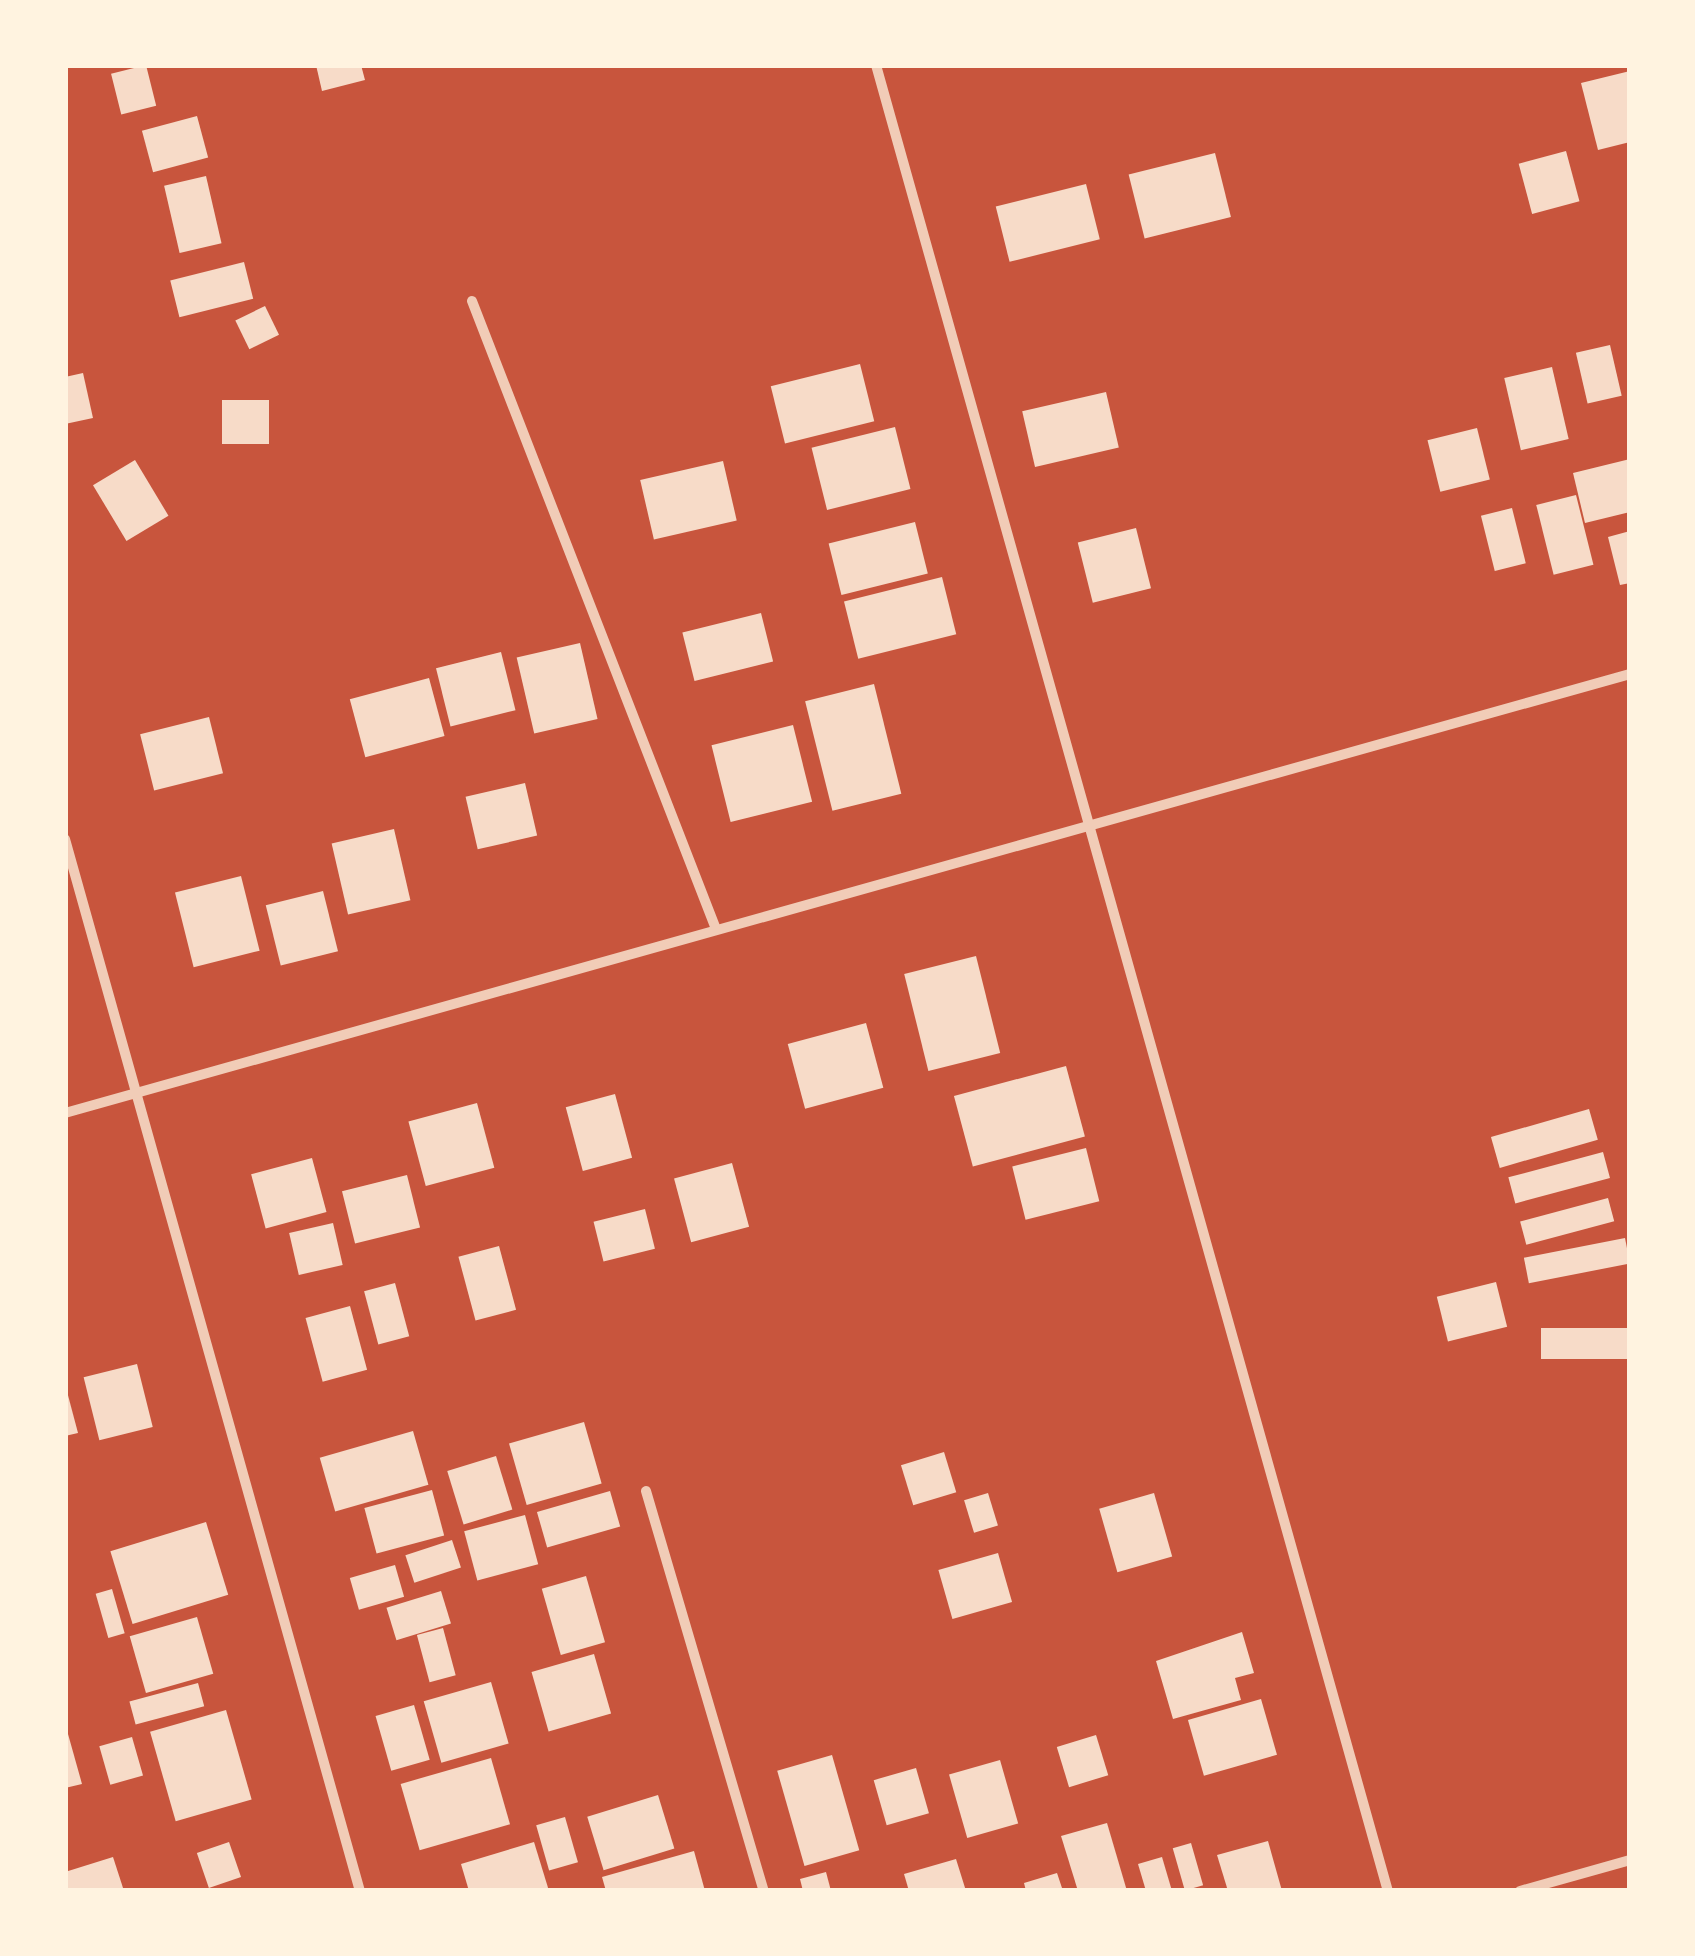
<!DOCTYPE html>
<style>
body{margin:0}
#map{position:relative;width:1695px;height:1956px;overflow:hidden;background:#c8553d;font-family:"Alegreya Sans",sans-serif}
div>[style]{position:absolute}
[style*='--x']{left:calc(var(--x)*1px);top:calc(var(--y)*1px);width:calc(var(--w)*1px);rotate:calc(var(--a)*1deg)}
.building>*{inset:0;background:#f7dbc8;transform-origin:0 0}
.minor>*{height:10px;margin:-5px;padding:0 5px;transform-origin:5px;border-radius:5px;background:#f1ccb7}
span{translate:-50% -50%;white-space:nowrap;text-align:center;line-height:1.15;-webkit-text-stroke:10px #fff3e0;paint-order:stroke}
.frame{position:absolute;inset:0;border:68px solid #fff3e0;pointer-events:none}
</style>
<div id="map">
<div class="building">
<div style="left:146px;top:65px;width:42px;height:36px;rotate:76deg"></div>
<div style="clip-path:polygon(316px 65px,361px 65px,365px 80px,322px 91px)"></div>
<div style="clip-path:polygon(1630px 71px,1630px 142px,1598px 150px,1581px 83px)"></div>
<div style="left:197px;top:116px;width:43px;height:57px;rotate:75deg"></div>
<div style="left:1566px;top:151px;width:52px;height:49px;rotate:75deg"></div>
<div style="left:1215px;top:153px;width:66px;height:89px;rotate:76deg"></div>
<div style="left:206px;top:176px;width:69px;height:43px;rotate:77deg"></div>
<div style="left:1086px;top:184px;width:57px;height:93px;rotate:76deg"></div>
<div style="left:244px;top:262px;width:38px;height:76px;rotate:76deg"></div>
<div style="left:265px;top:306px;width:32px;height:33px;rotate:64deg"></div>
<div style="left:1610px;top:345px;width:52px;height:35px;rotate:77deg"></div>
<div style="left:860px;top:364px;width:59px;height:92px;rotate:76deg"></div>
<div style="left:1552px;top:367px;width:74px;height:49px;rotate:77deg"></div>
<div style="clip-path:polygon(83px 373px,93px 418px,65px 424px,65px 377px)"></div>
<div style="left:1106px;top:392px;width:57px;height:86px;rotate:77deg"></div>
<div style="left:222px;top:400px;width:47px;height:44px"></div>
<div style="left:895px;top:427px;width:64px;height:86px;rotate:76deg"></div>
<div style="left:1477px;top:428px;width:53px;height:51px;rotate:76deg"></div>
<div style="clip-path:polygon(1630px 459px,1630px 512px,1585px 523px,1573px 473px)"></div>
<div style="left:135px;top:460px;width:65px;height:49px;rotate:59deg"></div>
<div style="left:723px;top:461px;width:61px;height:85px;rotate:77deg"></div>
<div style="left:1576px;top:495px;width:72px;height:41px;rotate:76deg"></div>
<div style="left:1512px;top:508px;width:57px;height:32px;rotate:76deg"></div>
<div style="left:915px;top:522px;width:53px;height:89px;rotate:76deg"></div>
<div style="left:1136px;top:528px;width:62px;height:60px;rotate:76deg"></div>
<div style="clip-path:polygon(1630px 531px,1630px 583px,1620px 585px,1608px 537px)"></div>
<div style="left:942px;top:577px;width:59px;height:101px;rotate:76deg"></div>
<div style="left:761px;top:613px;width:50px;height:81px;rotate:76deg"></div>
<div style="left:580px;top:643px;width:78px;height:65px;rotate:77deg"></div>
<div style="left:501px;top:652px;width:60px;height:67px;rotate:76deg"></div>
<div style="left:429px;top:678px;width:60px;height:82px;rotate:75deg"></div>
<div style="left:874px;top:684px;width:113px;height:71px;rotate:76deg"></div>
<div style="left:209px;top:717px;width:58px;height:71px;rotate:76deg"></div>
<div style="left:793px;top:725px;width:79px;height:84px;rotate:76deg"></div>
<div style="left:525px;top:783px;width:54px;height:61px;rotate:77deg"></div>
<div style="left:394px;top:829px;width:73px;height:64px;rotate:77deg"></div>
<div style="left:241px;top:876px;width:77px;height:68px;rotate:76deg"></div>
<div style="left:323px;top:891px;width:62px;height:59px;rotate:76deg"></div>
<div style="left:976px;top:956px;width:100px;height:74px;rotate:76deg"></div>
<div style="left:866px;top:1023px;width:67px;height:81px;rotate:75deg"></div>
<div style="left:1066px;top:1066px;width:73px;height:116px;rotate:75deg"></div>
<div style="left:615px;top:1094px;width:66px;height:51px;rotate:75deg"></div>
<div style="left:477px;top:1103px;width:67px;height:71px;rotate:75deg"></div>
<div style="left:1589px;top:1109px;width:32px;height:102px;rotate:74deg"></div>
<div style="left:1086px;top:1148px;width:55px;height:76px;rotate:76deg"></div>
<div style="left:1603px;top:1152px;width:27px;height:98px;rotate:75deg"></div>
<div style="left:312px;top:1158px;width:56px;height:63px;rotate:75deg"></div>
<div style="left:732px;top:1163px;width:66px;height:60px;rotate:75deg"></div>
<div style="left:407px;top:1175px;width:54px;height:67px;rotate:76deg"></div>
<div style="left:1608px;top:1198px;width:24px;height:91px;rotate:75deg"></div>
<div style="left:645px;top:1209px;width:41px;height:53px;rotate:76deg"></div>
<div style="left:333px;top:1223px;width:43px;height:45px;rotate:77deg"></div>
<div style="left:1625px;top:1238px;width:26px;height:103px;rotate:79deg"></div>
<div style="left:499px;top:1246px;width:66px;height:42px;rotate:75deg"></div>
<div style="left:1496px;top:1282px;width:46px;height:61px;rotate:76deg"></div>
<div style="left:395px;top:1283px;width:55px;height:32px;rotate:75deg"></div>
<div style="left:350px;top:1306px;width:66px;height:46px;rotate:75deg"></div>
<div style="left:1630px;top:1328px;width:31px;height:89px;rotate:90deg"></div>
<div style="left:137px;top:1364px;width:65px;height:55px;rotate:76deg"></div>
<div style="clip-path:polygon(65px 1384px,78px 1433px,65px 1436px)"></div>
<div style="left:584px;top:1422px;width:64px;height:78px;rotate:74deg"></div>
<div style="left:413px;top:1431px;width:56px;height:97px;rotate:74deg"></div>
<div style="left:944px;top:1452px;width:42px;height:45px;rotate:73deg"></div>
<div style="left:496px;top:1456px;width:56px;height:51px;rotate:73deg"></div>
<div style="left:432px;top:1490px;width:47px;height:70px;rotate:75deg"></div>
<div style="left:610px;top:1491px;width:37px;height:76px;rotate:74deg"></div>
<div style="left:988px;top:1493px;width:34px;height:25px;rotate:73deg"></div>
<div style="left:1154px;top:1493px;width:66px;height:57px;rotate:74deg"></div>
<div style="left:525px;top:1515px;width:51px;height:63px;rotate:75deg"></div>
<div style="left:206px;top:1522px;width:76px;height:100px;rotate:73deg"></div>
<div style="left:452px;top:1540px;width:29px;height:49px;rotate:72deg"></div>
<div style="left:998px;top:1553px;width:51px;height:62px;rotate:74deg"></div>
<div style="left:395px;top:1565px;width:33px;height:47px;rotate:74deg"></div>
<div style="left:586px;top:1576px;width:69px;height:46px;rotate:74deg"></div>
<div style="left:112px;top:1589px;width:46px;height:17px;rotate:74deg"></div>
<div style="left:441px;top:1591px;width:34px;height:57px;rotate:73deg"></div>
<div style="left:197px;top:1617px;width:59px;height:70px;rotate:74deg"></div>
<div style="left:443px;top:1628px;width:49px;height:27px;rotate:75deg"></div>
<div style="clip-path:polygon(1242px 1632px,1254px 1673px,1235px 1678px,1241px 1700px,1173px 1719px,1156px 1661px)"></div>
<div style="left:594px;top:1654px;width:62px;height:65px;rotate:74deg"></div>
<div style="left:491px;top:1682px;width:64px;height:70px;rotate:74deg"></div>
<div style="left:198px;top:1683px;width:24px;height:71px;rotate:75deg"></div>
<div style="left:1261px;top:1699px;width:58px;height:76px;rotate:74deg"></div>
<div style="left:414px;top:1705px;width:57px;height:40px;rotate:74deg"></div>
<div style="left:226px;top:1710px;width:93px;height:79px;rotate:74deg"></div>
<div style="clip-path:polygon(68px 1734px,82px 1784px,65px 1788px,65px 1735px)"></div>
<div style="left:1096px;top:1735px;width:42px;height:41px;rotate:73deg"></div>
<div style="left:132px;top:1737px;width:40px;height:34px;rotate:74deg"></div>
<div style="left:832px;top:1755px;width:99px;height:57px;rotate:74deg"></div>
<div style="left:491px;top:1758px;width:69px;height:94px;rotate:74deg"></div>
<div style="left:1000px;top:1760px;width:66px;height:53px;rotate:74deg"></div>
<div style="left:916px;top:1768px;width:47px;height:44px;rotate:74deg"></div>
<div style="left:658px;top:1795px;width:56px;height:74px;rotate:73deg"></div>
<div style="left:565px;top:1817px;width:47px;height:30px;rotate:74deg"></div>
<div style="clip-path:polygon(1107px 1823px,1127px 1891px,1078px 1891px,1061px 1836px)"></div>
<div style="clip-path:polygon(1268px 1841px,1282px 1891px,1228px 1891px,1217px 1855px)"></div>
<div style="left:229px;top:1842px;width:37px;height:34px;rotate:71deg"></div>
<div style="clip-path:polygon(534px 1842px,549px 1891px,469px 1891px,461px 1864px)"></div>
<div style="left:1191px;top:1843px;width:44px;height:19px;rotate:74deg"></div>
<div style="clip-path:polygon(694px 1851px,705px 1891px,606px 1891px,602px 1877px)"></div>
<div style="clip-path:polygon(113px 1857px,124px 1891px,65px 1891px,65px 1872px)"></div>
<div style="clip-path:polygon(1162px 1857px,1172px 1891px,1146px 1891px,1138px 1864px)"></div>
<div style="clip-path:polygon(956px 1859px,966px 1891px,909px 1891px,904px 1874px)"></div>
<div style="clip-path:polygon(826px 1872px,831px 1891px,803px 1891px,800px 1879px)"></div>
<div style="clip-path:polygon(1057px 1873px,1063px 1891px,1026px 1891px,1024px 1883px)"></div>
</div>
<div class="minor">
<div style="--x:876;--y:65;--w:1896;--a:74.34"></div>
<div style="--x:472;--y:301;--w:674;--a:68.77"></div>
<div style="--x:65;--y:839;--w:1093;--a:74.34"></div>
<div style="--x:65;--y:1113;--w:1625;--a:-15.67"></div>
<div style="--x:646;--y:1491;--w:417;--a:73.6"></div>
<div style="--x:1520;--y:1891;--w:114;--a:-15.7"></div>
</div>
<div class="frame"></div>
</div>
